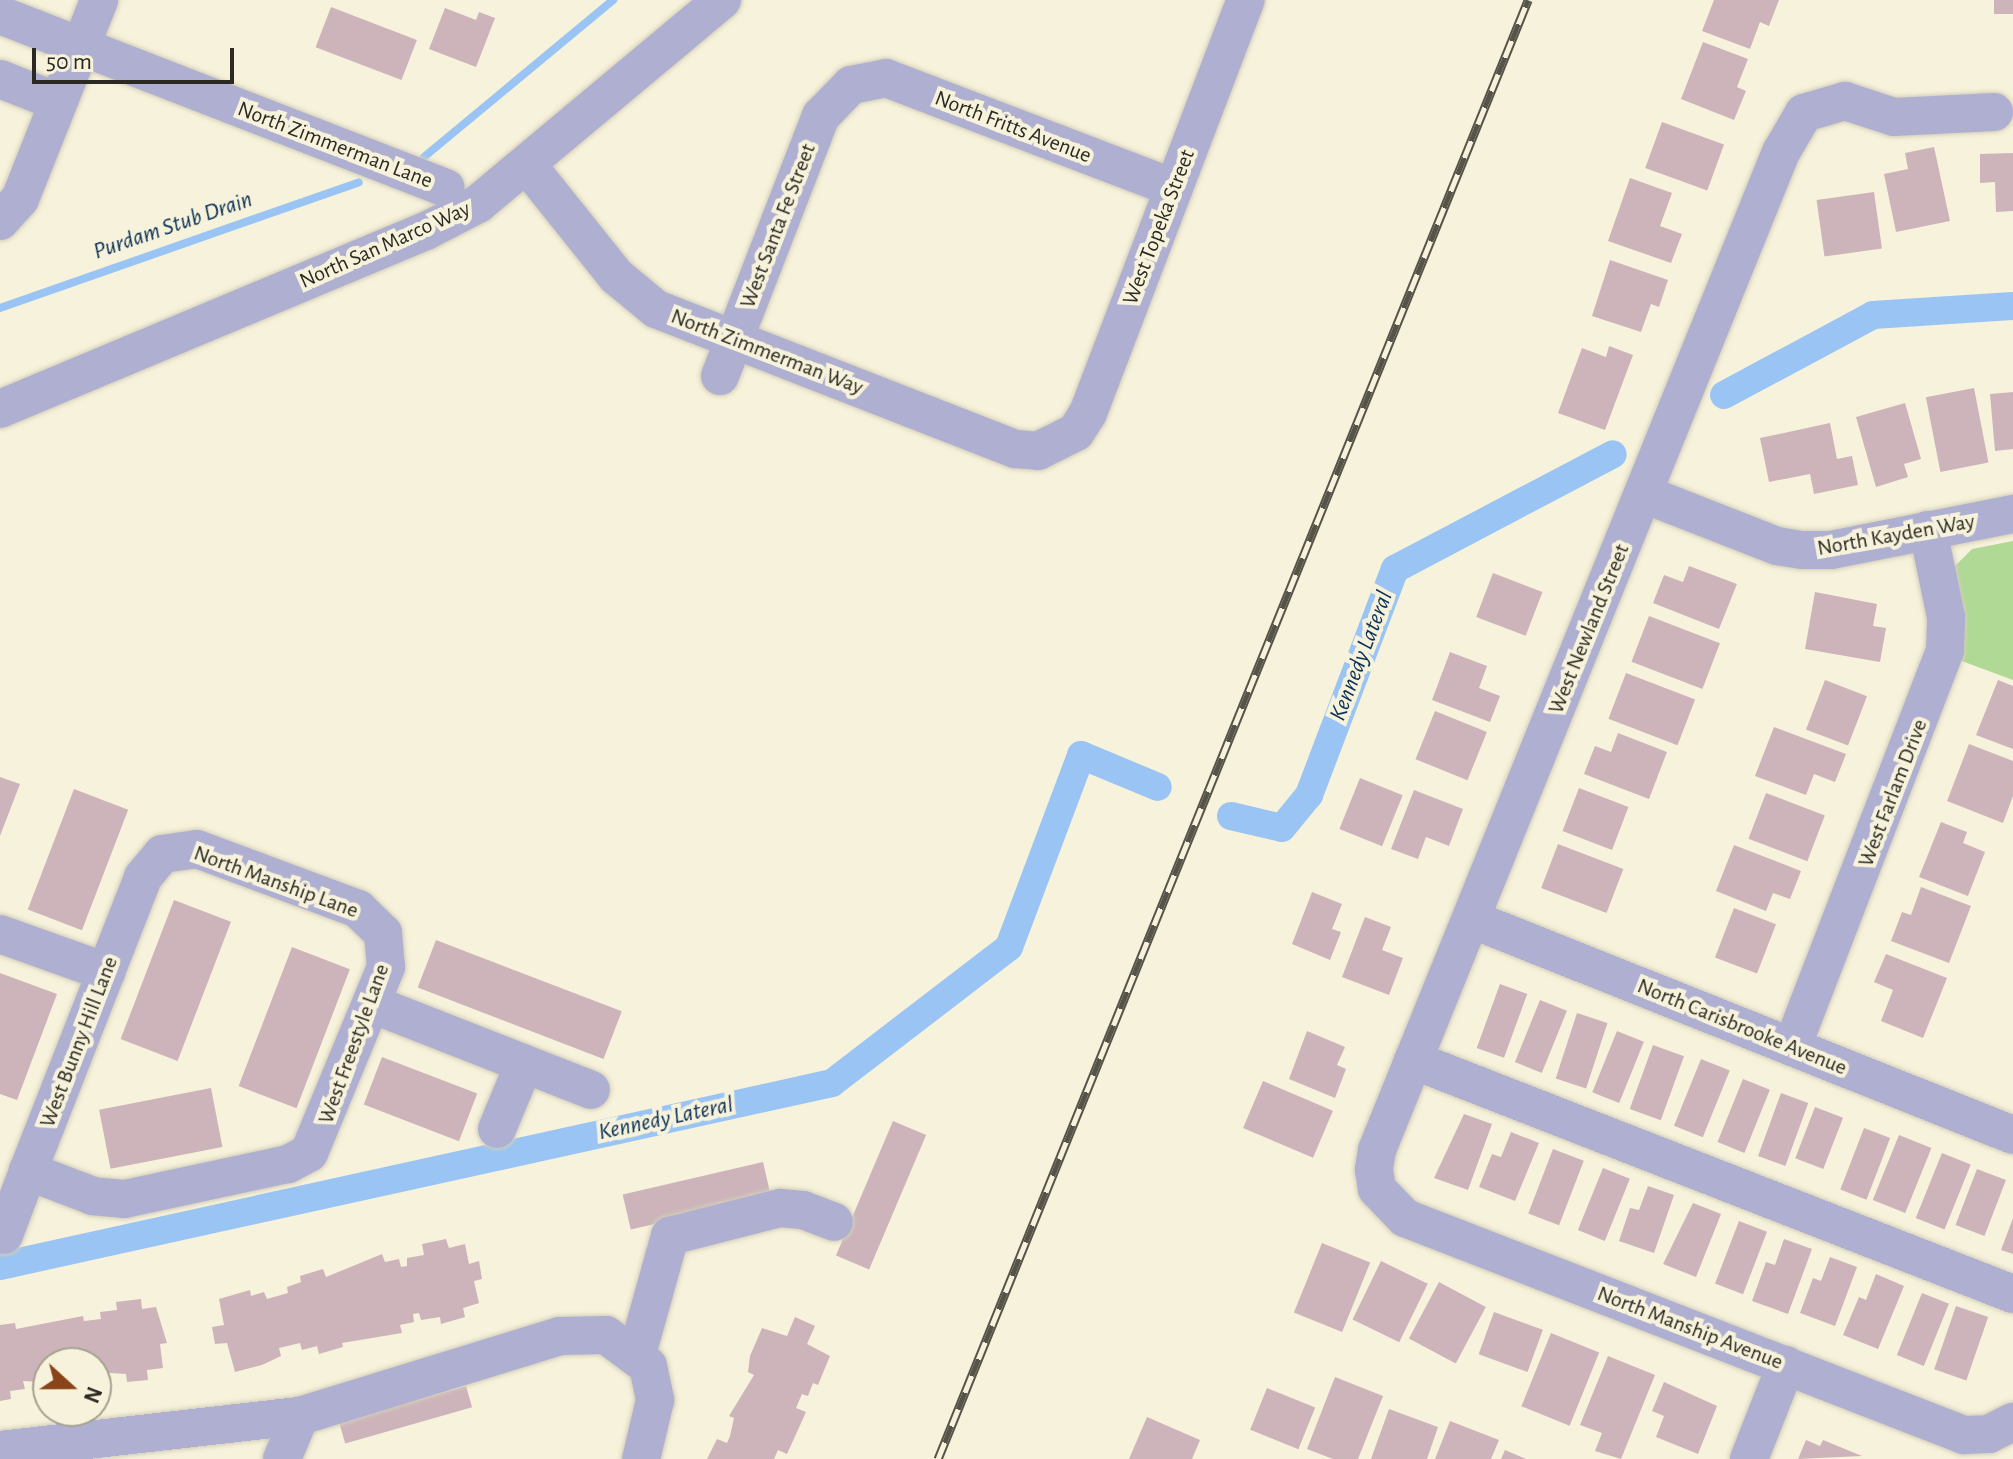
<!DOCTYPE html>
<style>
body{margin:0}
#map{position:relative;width:2013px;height:1459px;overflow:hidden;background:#f7f2db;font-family:"Alegreya Sans",sans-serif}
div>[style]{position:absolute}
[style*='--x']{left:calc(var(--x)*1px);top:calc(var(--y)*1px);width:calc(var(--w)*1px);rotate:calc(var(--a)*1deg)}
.green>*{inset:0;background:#afd995}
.stream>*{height:8px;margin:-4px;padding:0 4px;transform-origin:4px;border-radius:4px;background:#99c4f4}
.canal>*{height:28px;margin:-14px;padding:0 14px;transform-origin:14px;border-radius:14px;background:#99c4f4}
.building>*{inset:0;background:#cdb4bb;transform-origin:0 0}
.roads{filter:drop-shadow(0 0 2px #d2ceba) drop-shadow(0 0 2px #d2ceba)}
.minor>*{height:38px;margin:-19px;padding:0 19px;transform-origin:19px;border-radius:19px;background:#afb0d1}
.rail>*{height:9px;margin-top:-4.5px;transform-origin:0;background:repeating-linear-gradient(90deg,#f7f2db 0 18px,#565449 0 36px);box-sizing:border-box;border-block:2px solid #565449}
span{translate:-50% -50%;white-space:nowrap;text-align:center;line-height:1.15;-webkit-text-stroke:8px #f7f2db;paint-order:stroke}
.street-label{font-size:22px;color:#2b2921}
.water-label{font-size:24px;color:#093056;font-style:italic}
.north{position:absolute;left:32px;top:1347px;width:80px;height:80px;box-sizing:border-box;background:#f7f2db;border:2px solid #a5a291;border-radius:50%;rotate:111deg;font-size:22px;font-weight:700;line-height:32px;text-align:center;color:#2b2921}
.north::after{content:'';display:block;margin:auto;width:28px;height:36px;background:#894419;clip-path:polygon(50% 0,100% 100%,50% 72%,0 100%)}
.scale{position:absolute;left:32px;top:48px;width:202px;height:36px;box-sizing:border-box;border:4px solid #2b2921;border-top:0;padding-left:10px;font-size:24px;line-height:28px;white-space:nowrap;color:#2b2921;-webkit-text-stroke:6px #f7f2db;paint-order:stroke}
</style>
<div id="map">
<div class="green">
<div style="clip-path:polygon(2013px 541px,2013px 680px,1959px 660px,1953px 568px,1972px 549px)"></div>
</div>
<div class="stream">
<div style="--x:424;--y:157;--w:246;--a:-39.7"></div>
<div style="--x:0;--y:308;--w:380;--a:-19.3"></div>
</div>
<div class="canal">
<div style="--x:1724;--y:395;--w:169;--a:-28.2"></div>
<div style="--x:1873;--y:315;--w:140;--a:-3.7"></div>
<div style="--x:1231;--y:816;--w:52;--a:13.2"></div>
<div style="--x:1282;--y:828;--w:43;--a:-50.7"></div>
<div style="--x:1309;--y:795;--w:242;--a:-69.2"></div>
<div style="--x:1395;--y:569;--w:246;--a:-27.8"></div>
<div style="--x:0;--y:1266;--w:852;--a:-12.4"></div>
<div style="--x:832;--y:1083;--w:223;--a:-37.5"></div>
<div style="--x:1009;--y:947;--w:205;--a:-69.4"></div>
<div style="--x:1081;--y:755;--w:83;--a:22.6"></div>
</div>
<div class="building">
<div style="clip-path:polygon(1714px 0,1779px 0,1769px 26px,1760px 22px,1750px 49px,1702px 31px)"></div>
<div style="left:1994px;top:0;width:19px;height:14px"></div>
<div style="left:331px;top:7px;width:92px;height:43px;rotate:21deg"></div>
<div style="clip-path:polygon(445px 8px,476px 20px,479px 12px,495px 18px,476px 67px,429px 49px)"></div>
<div style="clip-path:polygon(1703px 42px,1748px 59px,1737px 87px,1746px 91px,1734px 120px,1681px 99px)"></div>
<div style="left:1662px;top:122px;width:66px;height:49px;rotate:20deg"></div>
<div style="clip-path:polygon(1934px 147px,1950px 221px,1896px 232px,1884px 174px,1908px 169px,1905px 153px)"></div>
<div style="clip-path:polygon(2013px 153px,2013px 211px,1996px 212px,1995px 182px,1980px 183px,1980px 154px)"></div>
<div style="clip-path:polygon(1630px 178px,1672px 193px,1660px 226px,1682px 234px,1671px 263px,1608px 241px)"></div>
<div style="left:1874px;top:192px;width:57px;height:58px;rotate:82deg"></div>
<div style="clip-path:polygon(1610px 260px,1668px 280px,1659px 307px,1651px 304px,1641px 332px,1592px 316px)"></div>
<div style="clip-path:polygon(1609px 346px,1633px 355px,1605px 430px,1558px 413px,1582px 348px,1606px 357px)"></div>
<div style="left:1974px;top:388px;width:76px;height:49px;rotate:79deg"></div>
<div style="clip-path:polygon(2013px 392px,2013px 449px,1995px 451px,1990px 394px)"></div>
<div style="clip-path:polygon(1905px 403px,1921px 459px,1904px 464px,1908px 477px,1876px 487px,1856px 417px)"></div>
<div style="clip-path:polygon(1830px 423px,1837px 459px,1852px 456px,1858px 485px,1814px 494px,1810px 474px,1769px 482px,1760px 438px)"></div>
<div style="clip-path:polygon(1689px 566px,1737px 584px,1719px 629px,1653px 603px,1664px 575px,1683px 582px)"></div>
<div style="left:1493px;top:573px;width:53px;height:47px;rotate:21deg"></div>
<div style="clip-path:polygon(1815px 592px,1877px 604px,1873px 626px,1886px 628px,1880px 662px,1805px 649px)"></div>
<div style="left:1649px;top:616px;width:76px;height:49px;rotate:21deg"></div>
<div style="clip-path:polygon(1450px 652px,1487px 666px,1479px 688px,1500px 696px,1490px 722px,1432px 700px)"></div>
<div style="left:1626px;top:673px;width:74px;height:49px;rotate:21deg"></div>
<div style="left:1825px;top:680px;width:45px;height:53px;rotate:21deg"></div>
<div style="clip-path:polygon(1998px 680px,2013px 686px,2013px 749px,1976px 735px)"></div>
<div style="left:1435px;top:711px;width:56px;height:52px;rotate:22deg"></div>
<div style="clip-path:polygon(1774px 727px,1846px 754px,1835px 782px,1814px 774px,1806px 795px,1755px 776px)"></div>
<div style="clip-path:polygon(1618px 733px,1667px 752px,1649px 799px,1584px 774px,1595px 746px,1611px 752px)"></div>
<div style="clip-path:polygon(1969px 744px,2013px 761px,2013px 796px,2003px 823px,1947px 801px)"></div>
<div style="clip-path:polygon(0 777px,20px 784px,0 836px)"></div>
<div style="left:1360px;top:778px;width:46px;height:55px;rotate:22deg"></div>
<div style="left:1579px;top:788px;width:53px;height:46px;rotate:21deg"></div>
<div style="left:74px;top:789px;width:58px;height:129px;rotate:21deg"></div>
<div style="clip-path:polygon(1414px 790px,1463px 809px,1449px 846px,1426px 837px,1418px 859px,1391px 849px)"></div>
<div style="left:1766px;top:793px;width:63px;height:49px;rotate:21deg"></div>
<div style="clip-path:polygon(1941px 822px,1967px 832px,1963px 843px,1985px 852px,1968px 896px,1919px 877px)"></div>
<div style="left:1558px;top:844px;width:70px;height:47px;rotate:21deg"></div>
<div style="clip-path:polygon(1734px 845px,1801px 871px,1790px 899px,1773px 893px,1766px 911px,1716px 891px)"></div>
<div style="clip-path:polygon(1921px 887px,1971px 906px,1949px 963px,1891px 941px,1902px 912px,1911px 915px)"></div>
<div style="clip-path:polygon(1312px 892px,1342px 904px,1332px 929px,1341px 932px,1330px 960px,1292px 944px)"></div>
<div style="left:174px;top:900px;width:61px;height:149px;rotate:21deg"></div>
<div style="left:1734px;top:908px;width:45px;height:53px;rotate:21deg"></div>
<div style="clip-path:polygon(1365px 917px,1391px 927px,1382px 950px,1403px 958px,1389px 995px,1342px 977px)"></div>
<div style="left:436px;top:940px;width:199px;height:51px;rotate:21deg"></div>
<div style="left:292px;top:947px;width:62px;height:149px;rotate:21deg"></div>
<div style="clip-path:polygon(1886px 954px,1947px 978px,1923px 1038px,1881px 1021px,1893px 990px,1874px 982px)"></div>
<div style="clip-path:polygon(0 973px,57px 994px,17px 1100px,0 1094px)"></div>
<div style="left:1500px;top:984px;width:29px;height:68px;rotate:20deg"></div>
<div style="left:1540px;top:1000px;width:29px;height:67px;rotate:22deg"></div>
<div style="left:1577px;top:1013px;width:32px;height:69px;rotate:18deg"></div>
<div style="clip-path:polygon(1307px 1031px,1345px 1047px,1337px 1065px,1346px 1069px,1335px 1098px,1289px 1079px)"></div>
<div style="left:1617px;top:1031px;width:29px;height:66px;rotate:22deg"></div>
<div style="left:1653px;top:1045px;width:33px;height:68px;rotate:20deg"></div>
<div style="left:382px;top:1057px;width:102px;height:51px;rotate:21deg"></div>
<div style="left:1701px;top:1059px;width:31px;height:72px;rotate:22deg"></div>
<div style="left:1743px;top:1079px;width:29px;height:68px;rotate:22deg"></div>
<div style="left:1263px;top:1081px;width:76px;height:51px;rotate:23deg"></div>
<div style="left:211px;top:1088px;width:60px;height:114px;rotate:79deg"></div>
<div style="left:1781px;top:1093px;width:29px;height:67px;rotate:20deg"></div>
<div style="left:1815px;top:1107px;width:30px;height:55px;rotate:21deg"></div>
<div style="clip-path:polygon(1464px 1114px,1492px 1124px,1468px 1190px,1434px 1178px)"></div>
<div style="left:893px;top:1121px;width:36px;height:146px;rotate:23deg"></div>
<div style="left:1864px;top:1128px;width:28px;height:66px;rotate:21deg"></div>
<div style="clip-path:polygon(1511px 1132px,1539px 1143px,1515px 1201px,1479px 1187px,1492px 1154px,1501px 1157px)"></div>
<div style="left:1899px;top:1135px;width:35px;height:70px;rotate:22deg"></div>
<div style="left:1553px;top:1149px;width:33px;height:69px;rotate:21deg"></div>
<div style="left:1942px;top:1153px;width:31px;height:70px;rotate:22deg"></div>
<div style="left:763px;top:1162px;width:36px;height:144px;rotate:77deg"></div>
<div style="left:1603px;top:1168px;width:29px;height:67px;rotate:22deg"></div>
<div style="left:1977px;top:1169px;width:31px;height:60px;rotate:21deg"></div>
<div style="clip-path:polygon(1648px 1186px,1674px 1195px,1654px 1253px,1619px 1241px,1630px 1208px,1639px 1210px)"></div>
<div style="clip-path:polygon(1693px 1203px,1721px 1214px,1696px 1277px,1663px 1264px)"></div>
<div style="clip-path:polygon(2013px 1218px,2013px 1254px,2001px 1250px)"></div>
<div style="left:1739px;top:1221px;width:30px;height:67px;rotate:21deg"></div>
<div style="clip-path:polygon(446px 1239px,449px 1248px,465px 1244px,469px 1264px,479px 1261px,482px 1279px,474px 1281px,479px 1303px,463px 1308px,465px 1317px,441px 1324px,440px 1317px,421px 1320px,419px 1313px,413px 1314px,414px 1322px,400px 1325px,402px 1333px,342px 1343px,343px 1347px,319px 1354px,317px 1346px,302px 1350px,300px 1343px,279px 1348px,281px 1356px,262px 1365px,235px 1372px,227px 1343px,215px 1344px,212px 1327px,224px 1325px,219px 1299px,250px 1290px,251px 1296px,264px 1292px,267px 1299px,288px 1293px,287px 1287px,301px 1282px,300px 1276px,323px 1269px,326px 1277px,382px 1254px,385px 1262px,399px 1259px,401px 1267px,407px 1266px,407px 1258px,424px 1255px,422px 1244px)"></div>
<div style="clip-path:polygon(1784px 1239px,1812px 1249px,1788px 1314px,1752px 1301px,1766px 1262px,1775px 1265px)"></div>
<div style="left:1322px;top:1243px;width:52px;height:75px;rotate:22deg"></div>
<div style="clip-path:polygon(1830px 1257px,1857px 1267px,1835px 1326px,1800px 1313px,1813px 1278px,1821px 1281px)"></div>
<div style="left:1381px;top:1261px;width:52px;height:65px;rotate:26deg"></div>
<div style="clip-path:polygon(1876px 1274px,1904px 1286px,1878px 1349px,1843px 1335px,1859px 1297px,1866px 1300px)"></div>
<div style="left:1439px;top:1282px;width:53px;height:64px;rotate:28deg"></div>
<div style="left:1922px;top:1293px;width:29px;height:67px;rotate:22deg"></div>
<div style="clip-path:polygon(141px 1299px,142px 1309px,156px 1307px,167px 1343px,160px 1344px,163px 1368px,147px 1370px,148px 1380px,127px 1382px,126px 1374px,96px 1372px,96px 1363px,48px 1363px,48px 1391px,42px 1382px,23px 1381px,25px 1389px,10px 1391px,11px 1399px,0 1401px,0 1325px,15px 1323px,16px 1329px,83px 1316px,84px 1321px,101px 1319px,100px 1312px,117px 1310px,116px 1302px)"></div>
<div style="left:1956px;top:1306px;width:34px;height:67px;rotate:19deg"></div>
<div style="left:1494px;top:1312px;width:52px;height:45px;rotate:20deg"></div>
<div style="clip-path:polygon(795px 1317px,815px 1326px,807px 1344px,830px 1356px,818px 1385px,813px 1383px,808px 1396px,802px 1394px,796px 1408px,806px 1412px,787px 1454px,778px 1450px,774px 1459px,707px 1459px,717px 1439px,727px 1443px,730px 1436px,734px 1418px,729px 1416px,754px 1375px,748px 1372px,750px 1356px,762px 1328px,787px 1336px)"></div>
<div style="left:1551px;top:1333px;width:52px;height:79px;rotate:22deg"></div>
<div style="clip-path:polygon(1608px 1356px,1655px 1375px,1621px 1459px,1595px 1451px,1602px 1433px,1580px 1425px)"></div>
<div style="clip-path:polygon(1335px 1377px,1383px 1396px,1358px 1459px,1333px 1459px,1307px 1449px)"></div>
<div style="clip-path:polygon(1664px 1382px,1717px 1406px,1698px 1454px,1656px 1437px,1664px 1416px,1652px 1411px)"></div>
<div style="left:466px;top:1386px;width:22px;height:132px;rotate:74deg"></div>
<div style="left:1267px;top:1388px;width:52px;height:45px;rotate:22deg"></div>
<div style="clip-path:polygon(1389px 1409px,1438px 1427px,1427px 1459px,1371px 1459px)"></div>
<div style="clip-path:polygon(1147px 1417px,1200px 1440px,1192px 1459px,1129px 1459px)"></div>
<div style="clip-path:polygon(1450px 1421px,1499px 1440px,1491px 1459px,1435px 1459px)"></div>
<div style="clip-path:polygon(1806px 1440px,1820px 1446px,1823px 1440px,1862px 1456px,1798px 1459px)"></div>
<div style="clip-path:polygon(1505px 1450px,1526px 1459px,1501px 1459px)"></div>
</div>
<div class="roads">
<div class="minor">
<div style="--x:0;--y:15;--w:478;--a:21.2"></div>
<div style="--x:0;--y:79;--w:62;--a:21.6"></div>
<div style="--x:1994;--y:112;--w:100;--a:177.1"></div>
<div style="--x:1894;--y:117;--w:52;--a:-161.9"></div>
<div style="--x:1845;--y:101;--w:43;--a:163.7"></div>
<div style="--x:1804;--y:113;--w:45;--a:120.5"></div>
<div style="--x:1781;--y:152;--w:1077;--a:112.04"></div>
<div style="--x:1377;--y:1150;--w:20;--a:99"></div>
<div style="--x:1374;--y:1170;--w:19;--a:81"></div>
<div style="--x:1377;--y:1189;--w:40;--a:46"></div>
<div style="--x:1405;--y:1218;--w:600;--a:21.22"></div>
<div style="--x:1964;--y:1435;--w:25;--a:-2"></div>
<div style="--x:1989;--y:1434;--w:27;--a:-27"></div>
<div style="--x:528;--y:166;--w:141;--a:51.3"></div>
<div style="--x:616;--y:276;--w:52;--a:39.5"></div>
<div style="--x:656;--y:309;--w:386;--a:21.3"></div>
<div style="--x:1016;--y:449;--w:22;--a:5"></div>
<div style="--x:1038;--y:451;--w:42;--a:-26.6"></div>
<div style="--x:1076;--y:432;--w:22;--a:-58"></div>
<div style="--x:1088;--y:413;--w:442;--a:-69.1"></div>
<div style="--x:0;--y:221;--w:30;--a:-48"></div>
<div style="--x:20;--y:199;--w:214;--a:-68.3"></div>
<div style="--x:720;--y:376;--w:279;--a:-68.8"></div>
<div style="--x:821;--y:116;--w:43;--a:-45.9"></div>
<div style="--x:851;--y:85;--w:36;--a:-11"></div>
<div style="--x:886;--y:78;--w:308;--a:20.9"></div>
<div style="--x:0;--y:409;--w:462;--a:-22.7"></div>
<div style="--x:426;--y:231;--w:59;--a:-27.4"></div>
<div style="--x:478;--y:204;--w:318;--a:-39.9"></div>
<div style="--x:1644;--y:494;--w:143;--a:21.4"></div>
<div style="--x:1777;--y:546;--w:25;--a:9"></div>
<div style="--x:1802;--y:550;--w:29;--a:0"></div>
<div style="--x:1831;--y:550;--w:186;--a:-11.2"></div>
<div style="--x:1471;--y:919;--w:583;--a:21.73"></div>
<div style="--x:0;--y:934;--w:113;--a:19.7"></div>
<div style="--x:372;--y:1004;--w:235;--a:21.4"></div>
<div style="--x:1792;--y:1047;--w:425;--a:-68.9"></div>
<div style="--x:1945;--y:650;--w:33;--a:-88"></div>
<div style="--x:1946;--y:617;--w:89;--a:-101.7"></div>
<div style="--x:1413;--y:1060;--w:644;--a:21.31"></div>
<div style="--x:497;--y:1129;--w:70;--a:-67.4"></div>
<div style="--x:4;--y:1235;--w:68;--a:-69.4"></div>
<div style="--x:28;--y:1171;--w:316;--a:-68.6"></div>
<div style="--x:143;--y:877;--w:30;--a:-50"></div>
<div style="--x:162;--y:854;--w:35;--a:-8"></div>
<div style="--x:197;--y:849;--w:172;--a:20.4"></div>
<div style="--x:358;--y:909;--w:35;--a:44"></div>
<div style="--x:383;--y:933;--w:34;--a:85"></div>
<div style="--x:386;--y:967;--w:201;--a:112.5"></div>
<div style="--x:309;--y:1153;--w:24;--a:152"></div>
<div style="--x:288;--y:1164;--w:167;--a:167.9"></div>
<div style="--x:125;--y:1199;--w:32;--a:-175"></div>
<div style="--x:93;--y:1196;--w:70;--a:-159"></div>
<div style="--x:637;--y:1354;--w:123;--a:-74.4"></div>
<div style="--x:670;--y:1236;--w:114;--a:-14.3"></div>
<div style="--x:780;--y:1208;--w:23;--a:5"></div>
<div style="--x:803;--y:1210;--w:33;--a:21"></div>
<div style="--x:0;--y:1450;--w:302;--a:-6.5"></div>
<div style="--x:300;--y:1416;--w:272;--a:-17.1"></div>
<div style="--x:560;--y:1336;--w:46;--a:-1.2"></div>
<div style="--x:606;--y:1335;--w:52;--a:36.4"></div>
<div style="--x:648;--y:1366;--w:35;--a:78"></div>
<div style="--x:655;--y:1400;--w:61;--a:103.3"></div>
<div style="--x:282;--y:1459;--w:47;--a:-67.3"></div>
<div style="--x:1749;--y:1459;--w:101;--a:-68.5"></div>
</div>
</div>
<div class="rail">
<div style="--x:938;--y:1459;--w:1574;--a:-67.98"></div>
</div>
<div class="street-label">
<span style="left:1013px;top:127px;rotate:21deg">North Fritts Avenue</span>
<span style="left:335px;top:145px;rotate:21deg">North Zimmerman Lane</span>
<span style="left:778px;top:226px;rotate:-69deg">West Santa Fe Street</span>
<span style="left:1159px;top:227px;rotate:-69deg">West Topeka Street</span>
<span style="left:385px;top:245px;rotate:-24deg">North San Marco Way</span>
<span style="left:767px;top:352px;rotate:21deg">North Zimmerman Way</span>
<span style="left:1896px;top:535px;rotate:-10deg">North Kayden Way</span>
<span style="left:1589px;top:629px;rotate:-68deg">West Newland Street</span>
<span style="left:1893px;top:793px;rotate:-69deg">West Farlam Drive</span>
<span style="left:276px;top:882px;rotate:20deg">North Manship Lane</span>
<span style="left:1742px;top:1027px;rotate:22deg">North Carisbrooke Avenue</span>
<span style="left:79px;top:1042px;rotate:-69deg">West Bunny Hill Lane</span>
<span style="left:354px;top:1044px;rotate:-70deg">West Freestyle Lane</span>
<span style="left:1690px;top:1328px;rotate:21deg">North Manship Avenue</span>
</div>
<div class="water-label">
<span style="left:173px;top:226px;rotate:-19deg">Purdam Stub Drain</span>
<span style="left:1362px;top:656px;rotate:-69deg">Kennedy Lateral</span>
<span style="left:666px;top:1119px;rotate:-12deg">Kennedy Lateral</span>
</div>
<div class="north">N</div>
<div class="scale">50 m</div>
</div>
